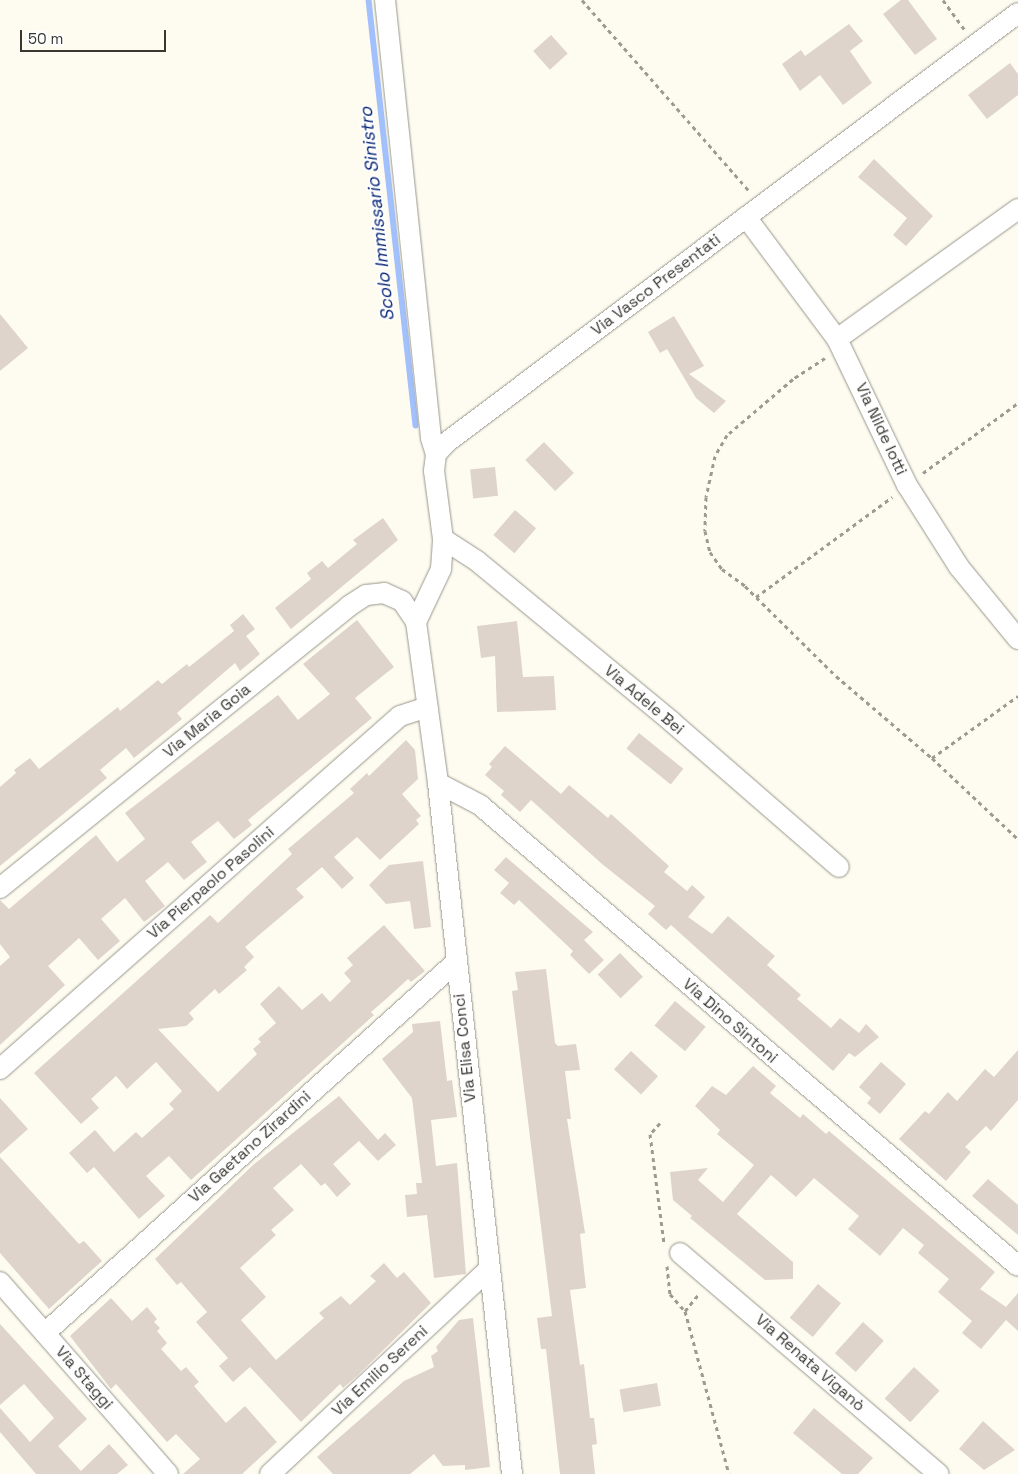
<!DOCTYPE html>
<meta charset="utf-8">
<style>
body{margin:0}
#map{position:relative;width:1018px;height:1474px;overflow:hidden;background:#fefcf0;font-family:"Space Grotesk",sans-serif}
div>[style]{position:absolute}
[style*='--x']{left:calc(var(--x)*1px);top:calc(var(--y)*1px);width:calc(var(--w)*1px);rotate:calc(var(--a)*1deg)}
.stream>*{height:5.5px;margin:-2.75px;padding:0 2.75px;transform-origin:2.75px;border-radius:2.75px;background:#a2c0fb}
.building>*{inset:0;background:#ded4cc;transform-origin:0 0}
.path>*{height:3px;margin-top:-1.5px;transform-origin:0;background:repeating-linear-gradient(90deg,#9c9a91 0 4px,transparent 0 8px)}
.roads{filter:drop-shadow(0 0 1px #98968c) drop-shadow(0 0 1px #98968c)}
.minor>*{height:20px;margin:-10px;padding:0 10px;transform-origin:10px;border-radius:10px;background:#fff}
span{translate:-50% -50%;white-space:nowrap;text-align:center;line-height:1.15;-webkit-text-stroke:4px #fff;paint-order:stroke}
.street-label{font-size:16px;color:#383732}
.water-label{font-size:18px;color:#042375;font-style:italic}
.scale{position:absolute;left:20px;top:30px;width:146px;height:22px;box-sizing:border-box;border:2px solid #383732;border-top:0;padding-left:6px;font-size:15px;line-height:18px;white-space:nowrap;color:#383732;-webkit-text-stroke:4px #fff;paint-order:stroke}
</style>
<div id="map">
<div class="stream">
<div style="--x:369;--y:0;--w:428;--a:83.7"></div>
</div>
<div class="building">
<div style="clip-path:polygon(901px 0,908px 0,937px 39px,915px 55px,883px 14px)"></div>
<div style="clip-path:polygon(849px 24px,863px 41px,850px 51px,872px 83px,843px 105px,820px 75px,800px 91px,782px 64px,801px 50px,805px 56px)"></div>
<div style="left:551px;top:35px;width:25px;height:24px;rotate:48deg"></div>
<div style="clip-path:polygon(1010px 63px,1018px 74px,1018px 95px,987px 119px,968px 95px)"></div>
<div style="clip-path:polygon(874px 159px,933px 216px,906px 246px,893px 235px,907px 218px,858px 177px)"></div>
<div style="clip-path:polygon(0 314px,28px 348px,0 371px)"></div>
<div style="clip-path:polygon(674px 316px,704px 366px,689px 374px,726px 401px,714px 413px,696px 398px,667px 349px,660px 353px,648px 332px)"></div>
<div style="left:544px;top:442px;width:43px;height:26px;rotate:46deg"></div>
<div style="left:495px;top:467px;width:29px;height:25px;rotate:84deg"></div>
<div style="left:515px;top:510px;width:28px;height:33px;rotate:41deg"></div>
<div style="clip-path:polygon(383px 518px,398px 540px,291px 629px,275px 608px,311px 579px,307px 573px,322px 561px,328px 568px,357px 544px,353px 540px)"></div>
<div style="clip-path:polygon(243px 614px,255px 629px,246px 636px,260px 654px,240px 671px,235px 663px,177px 713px,182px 719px,134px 758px,126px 748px,100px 770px,107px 778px,0 866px,0 787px,16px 773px,14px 770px,30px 758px,39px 769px,118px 707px,120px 711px,158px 680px,162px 684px,187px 664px,189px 667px,234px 631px,230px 625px)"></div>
<div style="clip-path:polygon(357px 620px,394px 667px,355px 698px,372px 718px,248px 820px,252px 825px,234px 839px,218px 821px,191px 842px,207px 862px,184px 880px,168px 862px,145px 881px,165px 906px,144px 922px,125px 898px,101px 919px,120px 941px,98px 960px,79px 938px,48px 966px,65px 985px,0 1045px,0 966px,10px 957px,0 944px,0 900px,9px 909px,96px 835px,117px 862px,145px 839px,125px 813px,278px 695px,298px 720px,330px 694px,303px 664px)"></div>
<div style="clip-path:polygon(517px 621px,523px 677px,554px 676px,556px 710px,497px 712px,495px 656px,481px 658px,477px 626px)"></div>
<div style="left:639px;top:733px;width:57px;height:20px;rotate:39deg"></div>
<div style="clip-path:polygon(406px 740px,415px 750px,418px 779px,402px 794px,421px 816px,416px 820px,419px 824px,380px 860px,357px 837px,334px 857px,354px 878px,342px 889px,322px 867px,296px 889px,304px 897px,245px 947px,254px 957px,244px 967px,247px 970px,219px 994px,215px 989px,189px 1013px,194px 1019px,186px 1026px,158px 1029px,218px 1092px,257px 1054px,253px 1049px,261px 1042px,258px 1039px,276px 1023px,260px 1004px,279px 986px,302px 1010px,322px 993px,330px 1002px,351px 981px,344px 973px,353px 965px,347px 958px,384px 925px,425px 971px,411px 982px,408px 979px,385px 1000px,371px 1012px,374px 1015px,191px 1180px,169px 1156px,146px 1176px,165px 1196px,139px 1219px,94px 1167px,87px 1173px,69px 1153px,95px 1130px,114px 1152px,136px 1132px,142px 1138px,174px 1109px,169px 1104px,182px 1091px,156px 1062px,127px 1089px,116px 1076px,91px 1099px,99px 1108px,81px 1124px,34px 1073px,210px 915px,218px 923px,292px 854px,288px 849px,354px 793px,350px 789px,367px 773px,369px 776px)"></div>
<div style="clip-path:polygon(505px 746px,561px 794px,569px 785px,608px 818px,611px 814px,669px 866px,664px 872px,687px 891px,692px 885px,705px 897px,688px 917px,712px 934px,728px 916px,775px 956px,767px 965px,801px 995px,797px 999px,831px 1028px,840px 1018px,859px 1033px,866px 1024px,879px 1037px,855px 1057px,849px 1053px,833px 1071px,671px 925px,666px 930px,648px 914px,655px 906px,602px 864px,531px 800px,520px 812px,501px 795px,504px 791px,485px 775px,492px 767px,489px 764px)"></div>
<div style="clip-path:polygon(506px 857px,593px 932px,584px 940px,604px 960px,589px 974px,570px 955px,573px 951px,519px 900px,514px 905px,500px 893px,509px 883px,494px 870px)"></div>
<div style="clip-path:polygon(423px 861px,431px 927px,414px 929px,410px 901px,386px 904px,369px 885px,389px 865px)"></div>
<div style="left:620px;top:953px;width:33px;height:31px;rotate:46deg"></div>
<div style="clip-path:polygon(546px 969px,555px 1043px,558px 1046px,576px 1044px,580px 1070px,565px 1071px,571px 1119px,567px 1119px,585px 1233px,580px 1234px,586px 1288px,570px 1290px,580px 1365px,584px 1364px,590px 1418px,594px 1418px,597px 1444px,592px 1445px,595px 1474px,560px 1474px,546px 1349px,541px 1349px,537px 1318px,552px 1316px,512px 991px,518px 990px,515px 972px)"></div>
<div style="left:675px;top:1001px;width:40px;height:32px;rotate:40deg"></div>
<div style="clip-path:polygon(440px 1021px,447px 1081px,452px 1080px,457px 1117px,431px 1120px,436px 1166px,457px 1163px,466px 1274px,434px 1278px,427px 1215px,407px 1217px,405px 1195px,417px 1194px,416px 1183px,422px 1183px,412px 1098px,382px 1059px,413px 1032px,412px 1024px)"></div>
<div style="clip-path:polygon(1018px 1050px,1018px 1100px,991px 1131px,986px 1126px,965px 1147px,971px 1152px,946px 1181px,899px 1139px,925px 1111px,929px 1114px,948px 1092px,957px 1101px,985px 1069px,994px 1077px)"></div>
<div style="left:631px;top:1051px;width:37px;height:25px;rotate:43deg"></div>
<div style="clip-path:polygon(881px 1062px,906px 1084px,880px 1114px,867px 1103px,871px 1098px,859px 1087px)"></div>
<div style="clip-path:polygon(753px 1066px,776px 1086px,770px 1093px,800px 1118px,803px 1114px,826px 1134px,829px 1131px,995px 1272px,980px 1289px,1006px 1307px,1018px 1293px,1018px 1331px,1006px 1320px,981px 1349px,962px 1333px,972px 1321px,938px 1292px,949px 1279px,918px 1253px,924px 1245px,903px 1228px,880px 1256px,848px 1229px,859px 1216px,814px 1178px,796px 1197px,771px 1175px,737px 1214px,793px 1262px,793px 1279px,765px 1280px,690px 1218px,692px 1216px,673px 1200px,670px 1172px,708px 1168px,698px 1180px,723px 1202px,754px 1165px,717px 1134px,720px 1130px,695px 1106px,712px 1086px,726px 1095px)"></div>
<div style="clip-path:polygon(339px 1096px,378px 1140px,385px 1133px,396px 1145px,378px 1161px,359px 1141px,333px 1164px,351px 1184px,337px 1197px,325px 1183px,321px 1186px,301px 1164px,273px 1188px,294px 1210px,271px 1230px,276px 1235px,240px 1268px,266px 1297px,241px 1320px,276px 1360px,324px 1318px,319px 1313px,341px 1296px,350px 1305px,376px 1281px,370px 1276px,384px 1263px,397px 1278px,404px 1272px,431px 1303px,358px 1375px,343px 1388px,340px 1384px,301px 1422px,250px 1367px,233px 1382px,219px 1366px,228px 1358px,196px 1322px,207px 1312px,181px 1282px,177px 1285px,155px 1259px,253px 1165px)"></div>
<div style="clip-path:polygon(0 1098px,28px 1129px,0 1154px)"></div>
<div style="clip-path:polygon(0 1157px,79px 1244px,84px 1241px,102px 1261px,49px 1309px,0 1253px)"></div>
<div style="clip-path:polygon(988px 1179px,1018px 1205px,1018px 1235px,972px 1196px)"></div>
<div style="left:818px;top:1284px;width:30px;height:44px;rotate:40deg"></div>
<div style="clip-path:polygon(111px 1298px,132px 1321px,147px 1307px,157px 1319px,154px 1322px,160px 1328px,157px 1331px,167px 1343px,161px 1349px,181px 1371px,186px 1367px,199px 1382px,194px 1386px,226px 1423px,245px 1406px,277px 1442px,242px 1474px,183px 1474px,200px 1459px,176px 1434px,167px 1442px,116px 1384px,111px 1389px,70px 1336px)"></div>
<div style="clip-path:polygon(473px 1318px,490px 1467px,465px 1470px,465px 1465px,443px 1466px,434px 1454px,410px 1474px,333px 1474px,317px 1457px,404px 1381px,434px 1367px,431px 1356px,438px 1351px,436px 1347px,459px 1320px)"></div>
<div style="left:863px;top:1322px;width:28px;height:42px;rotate:42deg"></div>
<div style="clip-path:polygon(0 1324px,87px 1419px,58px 1446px,81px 1471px,109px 1444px,128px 1465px,117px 1474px,36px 1474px,0 1432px,0 1408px,30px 1442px,54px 1418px,24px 1384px,0 1405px)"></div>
<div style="left:914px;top:1367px;width:35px;height:43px;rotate:43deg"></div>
<div style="left:657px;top:1383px;width:23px;height:38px;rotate:80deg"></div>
<div style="clip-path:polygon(814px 1408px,873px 1458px,858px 1474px,842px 1474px,793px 1433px)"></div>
<div style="clip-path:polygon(983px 1421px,1015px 1450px,984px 1470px,959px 1449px)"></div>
</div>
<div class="path">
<div style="--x:582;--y:0;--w:255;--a:48.8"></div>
<div style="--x:943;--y:0;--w:37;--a:54"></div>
<div style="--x:825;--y:358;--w:38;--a:147"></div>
<div style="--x:793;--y:379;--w:87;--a:139.7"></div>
<div style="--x:727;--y:435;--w:24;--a:120"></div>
<div style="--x:715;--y:456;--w:42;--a:102.4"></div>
<div style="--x:706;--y:497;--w:34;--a:92"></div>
<div style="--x:705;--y:531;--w:22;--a:77"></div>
<div style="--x:710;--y:552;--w:21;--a:55"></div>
<div style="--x:722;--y:569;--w:29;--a:36"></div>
<div style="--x:745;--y:586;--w:128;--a:44.7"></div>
<div style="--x:836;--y:676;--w:126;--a:40.5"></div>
<div style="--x:932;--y:758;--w:118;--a:43.3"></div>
<div style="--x:923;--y:473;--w:118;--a:-36.4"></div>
<div style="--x:756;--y:597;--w:169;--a:-36.3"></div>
<div style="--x:932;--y:758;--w:106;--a:-35.8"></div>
<div style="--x:660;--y:1123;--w:15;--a:132"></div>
<div style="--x:650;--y:1134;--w:110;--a:82.7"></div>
<div style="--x:667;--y:1266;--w:28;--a:84"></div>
<div style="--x:670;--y:1294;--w:23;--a:49"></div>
<div style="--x:685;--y:1311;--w:169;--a:74.9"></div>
<div style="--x:685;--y:1311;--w:22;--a:-51"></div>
</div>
<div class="roads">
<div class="minor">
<div style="--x:385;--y:0;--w:440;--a:84"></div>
<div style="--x:431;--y:438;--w:17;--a:73"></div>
<div style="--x:746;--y:217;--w:152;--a:53.3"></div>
<div style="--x:837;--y:339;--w:162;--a:64.4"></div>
<div style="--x:907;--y:485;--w:97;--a:57.6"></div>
<div style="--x:959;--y:567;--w:93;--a:50.7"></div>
<div style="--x:837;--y:339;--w:223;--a:-35.7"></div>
<div style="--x:443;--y:539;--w:40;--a:32.9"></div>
<div style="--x:477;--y:561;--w:253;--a:39.5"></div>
<div style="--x:672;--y:722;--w:221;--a:41"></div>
<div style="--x:416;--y:622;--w:59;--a:-64.7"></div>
<div style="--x:441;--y:569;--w:30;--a:-86"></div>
<div style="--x:443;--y:539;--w:69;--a:-97.5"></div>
<div style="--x:434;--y:471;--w:17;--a:-83"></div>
<div style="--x:436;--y:454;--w:16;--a:-47"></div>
<div style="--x:447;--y:442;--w:714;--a:-36.92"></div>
<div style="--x:438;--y:783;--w:47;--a:27.6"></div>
<div style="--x:480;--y:805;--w:708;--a:40.59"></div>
<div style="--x:0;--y:888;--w:449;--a:-38.9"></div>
<div style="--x:349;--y:606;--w:20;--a:-33"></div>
<div style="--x:366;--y:595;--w:18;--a:-6"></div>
<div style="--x:384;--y:593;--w:20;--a:24"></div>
<div style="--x:402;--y:601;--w:25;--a:56"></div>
<div style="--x:416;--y:622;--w:162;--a:82.2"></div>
<div style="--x:438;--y:783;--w:695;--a:83.89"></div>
<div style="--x:0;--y:1069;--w:533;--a:-41.43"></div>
<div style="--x:400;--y:716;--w:29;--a:-18"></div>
<div style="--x:680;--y:1253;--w:340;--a:40.5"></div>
<div style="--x:0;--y:1282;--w:255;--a:48.8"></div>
<div style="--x:45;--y:1333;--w:554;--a:-42.07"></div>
<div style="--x:270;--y:1474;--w:301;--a:-43.1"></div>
</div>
</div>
<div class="street-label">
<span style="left:656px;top:285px;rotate:-37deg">Via Vasco Presentati</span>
<span style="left:881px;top:429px;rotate:65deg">Via Nilde Iotti</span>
<span style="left:644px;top:700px;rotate:40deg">Via Adele Bei</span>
<span style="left:207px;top:721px;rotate:-39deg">Via Maria Goia</span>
<span style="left:211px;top:883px;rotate:-41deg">Via Pierpaolo Pasolini</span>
<span style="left:730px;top:1021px;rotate:41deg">Via Dino Sintoni</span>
<span style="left:465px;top:1048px;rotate:-96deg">Via Elisa Conci</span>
<span style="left:250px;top:1147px;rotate:-42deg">Via Gaetano Zirardini</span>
<span style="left:810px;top:1363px;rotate:41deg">Via Renata Viganò</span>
<span style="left:380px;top:1371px;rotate:-43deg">Via Emilio Sereni</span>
<span style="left:84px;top:1378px;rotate:49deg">Via Staggi</span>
</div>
<div class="water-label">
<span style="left:377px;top:214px;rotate:-96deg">Scolo Immissario Sinistro</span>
</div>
<div class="scale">50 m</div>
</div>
